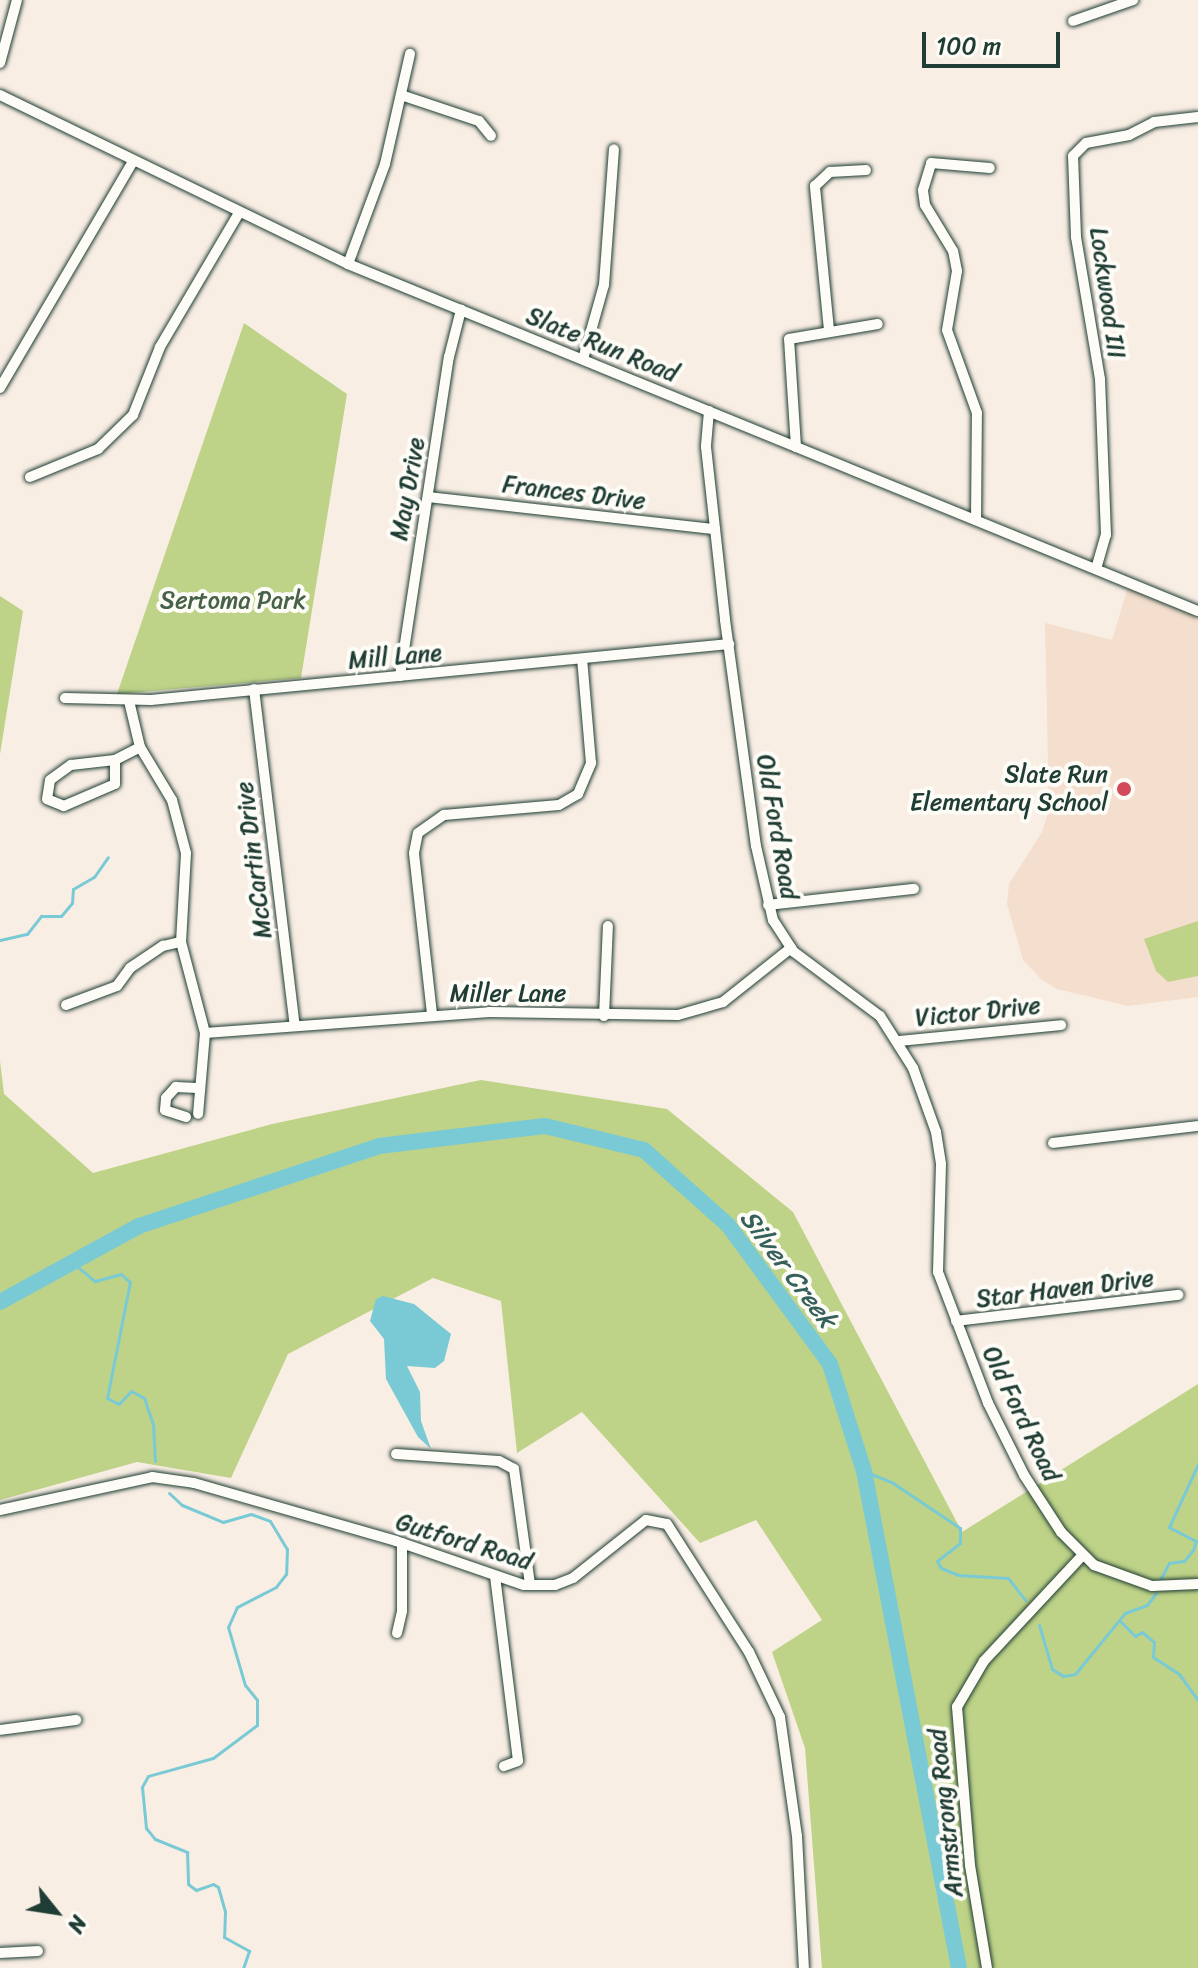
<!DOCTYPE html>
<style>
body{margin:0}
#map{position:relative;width:1198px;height:1968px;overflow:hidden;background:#f9eee4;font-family:Sriracha,sans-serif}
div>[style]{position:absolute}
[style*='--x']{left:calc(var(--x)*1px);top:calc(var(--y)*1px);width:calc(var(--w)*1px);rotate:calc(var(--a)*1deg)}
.built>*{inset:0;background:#f4decd}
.green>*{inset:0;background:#bed388}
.water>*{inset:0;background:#7acad5}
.stream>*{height:3px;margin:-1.5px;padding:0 1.5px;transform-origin:1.5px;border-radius:1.5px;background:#7acad5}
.river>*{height:16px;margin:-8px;padding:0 8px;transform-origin:8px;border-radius:8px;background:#7acad5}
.roads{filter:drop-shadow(0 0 2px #1f3d34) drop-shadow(0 0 2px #1f3d34)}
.minor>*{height:10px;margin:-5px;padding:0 5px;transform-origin:5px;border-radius:5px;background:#fdfcf7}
.dots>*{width:22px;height:22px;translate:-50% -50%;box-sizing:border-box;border:4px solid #fdfcf7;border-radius:50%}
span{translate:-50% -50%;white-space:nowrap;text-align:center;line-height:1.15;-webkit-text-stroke:8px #fdfcf7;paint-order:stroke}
.street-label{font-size:24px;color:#1f3d34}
.park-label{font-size:24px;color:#476249}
.poi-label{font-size:24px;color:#1f3d34}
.right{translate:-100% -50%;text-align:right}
.water-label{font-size:26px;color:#36605c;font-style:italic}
.north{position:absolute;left:16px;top:1872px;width:80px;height:80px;-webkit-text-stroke:6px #fdfcf7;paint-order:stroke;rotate:120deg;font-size:22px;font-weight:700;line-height:32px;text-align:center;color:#1f3d34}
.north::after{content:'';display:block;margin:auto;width:28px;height:36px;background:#1f3d34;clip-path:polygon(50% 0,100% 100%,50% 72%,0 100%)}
.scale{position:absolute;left:922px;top:32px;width:138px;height:36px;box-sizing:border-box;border:4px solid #1f3d34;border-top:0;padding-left:10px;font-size:24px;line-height:28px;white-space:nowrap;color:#1f3d34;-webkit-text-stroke:6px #fdfcf7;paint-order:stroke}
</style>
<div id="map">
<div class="built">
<div style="clip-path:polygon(1128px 587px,1198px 616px,1198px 997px,1128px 1006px,1057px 989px,1042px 980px,1023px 960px,1007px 904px,1009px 884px,1042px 832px,1049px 810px,1045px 623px,1112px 640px)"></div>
</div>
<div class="green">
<div style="clip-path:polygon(244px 323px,347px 394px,301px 678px,117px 694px)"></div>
<div style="clip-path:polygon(0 596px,23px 611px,0 754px)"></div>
<div style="clip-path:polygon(1198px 921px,1198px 976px,1168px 982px,1156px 971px,1144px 939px)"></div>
<div style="clip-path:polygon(0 1061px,4px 1094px,93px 1173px,272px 1124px,481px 1080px,667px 1109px,793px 1212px,962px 1532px,1198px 1384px,1198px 1968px,822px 1968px,805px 1748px,772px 1652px,822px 1620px,756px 1520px,700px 1543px,582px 1412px,517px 1453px,501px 1301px,433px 1278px,288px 1354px,231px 1478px,137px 1462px,0 1500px)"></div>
</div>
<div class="water">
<div style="clip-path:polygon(383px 1296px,414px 1304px,451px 1334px,444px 1361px,435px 1368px,407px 1366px,420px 1392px,421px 1421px,431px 1449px,418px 1437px,386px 1379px,384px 1339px,370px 1321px,376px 1299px)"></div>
</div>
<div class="stream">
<div style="--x:0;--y:940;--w:28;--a:-13"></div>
<div style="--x:27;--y:934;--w:23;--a:-52"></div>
<div style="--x:41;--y:916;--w:20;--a:0"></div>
<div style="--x:61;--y:916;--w:17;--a:-50"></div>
<div style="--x:72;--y:903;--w:14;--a:-86"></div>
<div style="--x:73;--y:889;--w:24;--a:-30"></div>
<div style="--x:94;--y:877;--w:24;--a:-55"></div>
<div style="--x:72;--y:1262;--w:30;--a:40"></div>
<div style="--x:95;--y:1281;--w:27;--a:-15"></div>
<div style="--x:121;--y:1274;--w:12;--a:42"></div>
<div style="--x:130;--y:1282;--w:118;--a:101.2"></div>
<div style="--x:107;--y:1398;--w:13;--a:27"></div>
<div style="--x:119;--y:1404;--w:18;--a:-47"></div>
<div style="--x:131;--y:1391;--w:15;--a:28"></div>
<div style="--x:144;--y:1398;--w:28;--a:71"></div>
<div style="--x:153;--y:1424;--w:37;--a:87"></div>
<div style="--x:864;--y:1471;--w:31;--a:22"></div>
<div style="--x:893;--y:1483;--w:81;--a:33.9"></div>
<div style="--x:960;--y:1528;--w:15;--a:90"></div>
<div style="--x:960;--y:1543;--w:29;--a:142"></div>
<div style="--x:937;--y:1561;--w:8;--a:60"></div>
<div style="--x:941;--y:1568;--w:18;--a:22"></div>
<div style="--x:958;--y:1575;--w:50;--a:3.4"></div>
<div style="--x:1008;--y:1578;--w:28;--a:52"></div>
<div style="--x:169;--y:1493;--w:18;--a:43"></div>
<div style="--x:182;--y:1505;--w:44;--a:22.5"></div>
<div style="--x:223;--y:1522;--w:29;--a:-16"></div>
<div style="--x:251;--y:1514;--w:20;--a:20"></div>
<div style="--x:270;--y:1521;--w:33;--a:59"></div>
<div style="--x:287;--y:1549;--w:25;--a:92"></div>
<div style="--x:286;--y:1574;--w:16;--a:128"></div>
<div style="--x:276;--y:1587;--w:44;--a:152.9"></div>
<div style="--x:237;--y:1607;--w:22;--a:114"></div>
<div style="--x:228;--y:1627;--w:60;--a:73.7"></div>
<div style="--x:245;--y:1685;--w:19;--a:51"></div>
<div style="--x:257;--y:1700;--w:25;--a:90"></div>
<div style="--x:257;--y:1725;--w:55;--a:143.1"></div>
<div style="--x:213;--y:1758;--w:67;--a:164.5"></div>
<div style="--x:148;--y:1776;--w:13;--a:119"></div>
<div style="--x:142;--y:1787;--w:41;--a:84.4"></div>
<div style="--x:146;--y:1828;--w:14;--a:51"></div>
<div style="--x:155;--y:1839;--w:35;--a:22"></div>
<div style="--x:187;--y:1852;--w:32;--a:88"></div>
<div style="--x:188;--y:1884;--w:10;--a:37"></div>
<div style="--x:196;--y:1890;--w:18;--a:-19"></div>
<div style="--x:213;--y:1884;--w:6;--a:31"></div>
<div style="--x:218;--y:1887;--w:26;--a:74"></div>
<div style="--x:225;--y:1912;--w:25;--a:92"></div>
<div style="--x:224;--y:1937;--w:29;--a:29"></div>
<div style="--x:249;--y:1951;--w:18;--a:109"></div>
<div style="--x:1161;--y:1578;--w:17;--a:-62"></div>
<div style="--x:1169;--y:1563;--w:15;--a:-8"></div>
<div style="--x:1184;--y:1561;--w:14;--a:-51"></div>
<div style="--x:1193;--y:1550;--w:9;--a:-72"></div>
<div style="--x:1196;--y:1541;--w:30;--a:-153"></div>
<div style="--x:1169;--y:1527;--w:69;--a:-65.3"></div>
<div style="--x:1119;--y:1620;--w:23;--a:45"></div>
<div style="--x:1135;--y:1636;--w:8;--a:-30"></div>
<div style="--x:1142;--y:1632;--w:16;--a:40"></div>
<div style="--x:1154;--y:1642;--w:15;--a:94"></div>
<div style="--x:1153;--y:1657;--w:31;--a:33"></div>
<div style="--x:1179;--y:1674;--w:32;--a:54"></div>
<div style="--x:1039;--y:1625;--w:46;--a:73.5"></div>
<div style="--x:1052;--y:1669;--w:13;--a:32"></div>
<div style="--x:1063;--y:1676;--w:12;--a:-9"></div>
<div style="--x:1075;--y:1674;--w:79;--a:-50.7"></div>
<div style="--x:1125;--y:1613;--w:23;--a:-20"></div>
<div style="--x:1147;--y:1605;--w:15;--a:-53"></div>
</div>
<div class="river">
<div style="--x:0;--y:1302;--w:158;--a:-28.7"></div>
<div style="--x:139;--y:1226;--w:253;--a:-18.4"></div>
<div style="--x:379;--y:1146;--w:167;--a:-6.9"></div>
<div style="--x:545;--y:1126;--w:102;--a:13.6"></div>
<div style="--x:644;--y:1150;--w:113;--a:41.8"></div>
<div style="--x:728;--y:1225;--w:172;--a:53.7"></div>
<div style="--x:830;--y:1364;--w:112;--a:72.4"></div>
<div style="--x:864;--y:1471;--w:506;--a:79.18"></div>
</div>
<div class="roads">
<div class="minor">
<div style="--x:1073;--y:21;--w:64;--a:-19.3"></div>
<div style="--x:0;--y:63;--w:65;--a:-74.9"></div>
<div style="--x:0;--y:95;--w:387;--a:25.9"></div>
<div style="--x:348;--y:264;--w:918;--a:22.21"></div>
<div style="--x:401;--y:95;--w:82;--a:18.4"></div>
<div style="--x:479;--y:121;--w:19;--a:51"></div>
<div style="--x:348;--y:264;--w:107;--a:-69.7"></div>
<div style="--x:385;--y:164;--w:113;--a:-77.2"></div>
<div style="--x:829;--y:330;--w:145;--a:-95.6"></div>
<div style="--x:815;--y:186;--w:21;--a:-43"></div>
<div style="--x:830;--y:172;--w:36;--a:-3"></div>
<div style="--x:583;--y:359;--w:77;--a:-74.2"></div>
<div style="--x:604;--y:285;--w:136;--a:-85.8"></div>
<div style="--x:0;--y:388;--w:263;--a:-59.6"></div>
<div style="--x:709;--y:411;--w:36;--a:95"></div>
<div style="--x:706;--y:447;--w:174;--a:83.7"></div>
<div style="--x:725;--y:620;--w:228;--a:82.2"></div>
<div style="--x:756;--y:846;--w:76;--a:77.1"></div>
<div style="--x:773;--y:920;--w:38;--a:57"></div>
<div style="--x:794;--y:952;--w:107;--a:36.7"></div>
<div style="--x:880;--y:1016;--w:62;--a:57.6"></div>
<div style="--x:913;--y:1068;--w:68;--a:70.2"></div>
<div style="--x:936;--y:1132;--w:32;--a:81"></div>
<div style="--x:941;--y:1164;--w:108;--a:91.6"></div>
<div style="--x:938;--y:1272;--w:140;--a:69.1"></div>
<div style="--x:988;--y:1403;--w:80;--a:63.4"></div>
<div style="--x:1024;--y:1475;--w:68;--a:57"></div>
<div style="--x:1061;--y:1532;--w:47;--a:45"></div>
<div style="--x:1094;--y:1565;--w:62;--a:19.9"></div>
<div style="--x:1152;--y:1586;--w:46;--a:-2.5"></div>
<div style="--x:796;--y:447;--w:108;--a:-93.7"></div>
<div style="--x:789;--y:339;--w:90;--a:-9.6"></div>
<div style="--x:30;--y:477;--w:74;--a:-22.4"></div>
<div style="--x:98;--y:449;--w:49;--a:-44.2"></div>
<div style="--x:133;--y:415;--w:73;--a:-68.3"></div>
<div style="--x:160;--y:347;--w:156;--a:-59.5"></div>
<div style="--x:428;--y:497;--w:289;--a:6.4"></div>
<div style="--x:976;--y:520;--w:107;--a:-89.5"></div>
<div style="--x:977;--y:413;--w:88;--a:-109.9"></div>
<div style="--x:947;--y:330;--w:60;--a:-80.4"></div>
<div style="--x:957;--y:271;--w:20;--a:-101"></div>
<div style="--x:953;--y:251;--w:54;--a:-121.3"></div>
<div style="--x:925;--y:205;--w:15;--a:-98"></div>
<div style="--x:923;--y:190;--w:28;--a:-73"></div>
<div style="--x:931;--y:163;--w:59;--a:4.8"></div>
<div style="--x:1096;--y:569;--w:35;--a:-74"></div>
<div style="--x:1106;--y:535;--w:156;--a:-92.2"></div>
<div style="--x:1100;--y:379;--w:144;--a:-99.6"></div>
<div style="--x:1076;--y:237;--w:81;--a:-92.1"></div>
<div style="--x:1073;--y:156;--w:18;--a:-45"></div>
<div style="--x:1086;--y:143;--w:44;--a:-10.5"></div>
<div style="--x:1129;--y:135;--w:28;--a:-27"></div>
<div style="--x:1154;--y:122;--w:44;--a:-6.5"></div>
<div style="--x:400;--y:676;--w:323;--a:-81.3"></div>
<div style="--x:449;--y:357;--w:49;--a:-75.7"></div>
<div style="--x:254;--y:689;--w:339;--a:83.1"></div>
<div style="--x:65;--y:698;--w:86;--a:1.3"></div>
<div style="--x:151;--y:700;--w:581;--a:-5.53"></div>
<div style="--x:129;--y:701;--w:47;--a:76.6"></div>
<div style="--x:140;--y:747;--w:62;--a:58.9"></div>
<div style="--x:172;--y:800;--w:55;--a:75.2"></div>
<div style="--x:186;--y:853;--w:89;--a:93.2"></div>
<div style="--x:181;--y:942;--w:94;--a:75.2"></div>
<div style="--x:205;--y:1033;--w:81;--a:94.9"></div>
<div style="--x:115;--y:760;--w:24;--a:90"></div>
<div style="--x:115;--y:784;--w:56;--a:156.7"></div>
<div style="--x:64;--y:806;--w:18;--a:-158"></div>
<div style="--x:47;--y:799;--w:19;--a:-81"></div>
<div style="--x:50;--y:780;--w:26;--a:-36"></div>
<div style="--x:71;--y:765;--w:44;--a:-6.5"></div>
<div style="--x:115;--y:760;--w:28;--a:-27"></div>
<div style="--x:768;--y:905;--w:147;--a:-6.3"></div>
<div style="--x:66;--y:1005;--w:54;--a:-20.4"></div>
<div style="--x:117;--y:986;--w:22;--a:-54"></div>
<div style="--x:130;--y:968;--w:40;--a:-34"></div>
<div style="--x:163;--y:946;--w:18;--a:-13"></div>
<div style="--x:432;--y:1014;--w:162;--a:-96.4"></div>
<div style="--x:414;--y:853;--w:20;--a:-79"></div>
<div style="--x:418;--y:833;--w:32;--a:-35"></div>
<div style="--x:444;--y:815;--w:115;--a:-5"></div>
<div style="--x:559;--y:805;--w:22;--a:-30"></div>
<div style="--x:578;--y:794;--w:34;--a:-67"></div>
<div style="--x:591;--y:763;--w:104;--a:-94.9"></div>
<div style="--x:604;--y:1016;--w:90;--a:-87.5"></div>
<div style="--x:205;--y:1033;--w:285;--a:-4.2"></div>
<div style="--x:489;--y:1012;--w:189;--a:0.9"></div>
<div style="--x:678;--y:1015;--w:47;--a:-16.1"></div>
<div style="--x:723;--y:1002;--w:87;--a:-38.5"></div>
<div style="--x:899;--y:1041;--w:163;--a:-5.6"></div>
<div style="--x:186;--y:1117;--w:22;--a:-162"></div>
<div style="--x:165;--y:1110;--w:12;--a:-85"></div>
<div style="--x:166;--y:1098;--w:15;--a:-48"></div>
<div style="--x:176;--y:1087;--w:21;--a:3"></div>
<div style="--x:1053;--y:1143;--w:146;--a:-6.7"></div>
<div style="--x:956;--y:1321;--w:224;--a:-6.7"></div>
<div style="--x:396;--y:1454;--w:103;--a:3.9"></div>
<div style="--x:499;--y:1461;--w:17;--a:28"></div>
<div style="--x:514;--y:1469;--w:117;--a:82.1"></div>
<div style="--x:0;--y:1510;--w:156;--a:-12.2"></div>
<div style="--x:152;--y:1477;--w:42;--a:8.1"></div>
<div style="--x:194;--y:1483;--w:210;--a:16"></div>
<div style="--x:396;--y:1541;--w:135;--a:19"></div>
<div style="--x:524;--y:1585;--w:31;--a:0"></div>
<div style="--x:555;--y:1585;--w:19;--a:-21"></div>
<div style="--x:573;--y:1578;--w:93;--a:-38.5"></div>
<div style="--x:646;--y:1520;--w:21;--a:11"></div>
<div style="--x:667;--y:1524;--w:152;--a:57.4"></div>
<div style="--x:749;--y:1652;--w:72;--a:64.5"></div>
<div style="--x:780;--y:1717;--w:120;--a:81.9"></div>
<div style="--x:797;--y:1836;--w:132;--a:87"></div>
<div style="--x:495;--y:1576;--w:186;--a:82.9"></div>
<div style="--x:518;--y:1761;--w:15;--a:160"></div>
<div style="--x:397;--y:1633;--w:23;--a:-77"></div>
<div style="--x:402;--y:1611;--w:68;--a:-90"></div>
<div style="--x:0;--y:1730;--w:77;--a:-7.5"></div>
<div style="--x:0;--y:1953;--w:38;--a:-3"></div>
<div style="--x:987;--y:1968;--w:104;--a:-99.4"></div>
<div style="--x:970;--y:1865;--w:159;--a:-94.7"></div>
<div style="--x:957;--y:1707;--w:53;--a:-59.6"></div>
<div style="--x:984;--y:1661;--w:144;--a:-47"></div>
</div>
</div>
<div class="dots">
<div style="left:1124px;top:789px;background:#d1495b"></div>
</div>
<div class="street-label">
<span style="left:1107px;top:293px;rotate:82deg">Lockwood III</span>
<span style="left:602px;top:345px;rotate:22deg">Slate Run Road</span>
<span style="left:408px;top:489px;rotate:-80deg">May Drive</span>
<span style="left:574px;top:493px;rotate:7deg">Frances Drive</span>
<span style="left:395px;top:657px;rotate:-5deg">Mill Lane</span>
<span style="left:777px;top:827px;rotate:80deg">Old Ford Road</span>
<span style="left:254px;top:860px;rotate:-97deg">McCartin Drive</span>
<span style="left:508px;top:994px">Miller Lane</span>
<span style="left:978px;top:1012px;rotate:-6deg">Victor Drive</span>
<span style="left:1065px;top:1289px;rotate:-7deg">Star Haven Drive</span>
<span style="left:1021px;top:1414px;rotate:64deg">Old Ford Road</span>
<span style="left:464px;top:1542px;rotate:17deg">Gutford Road</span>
<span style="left:946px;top:1813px;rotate:-96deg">Armstrong Road</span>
</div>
<div class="park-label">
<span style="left:233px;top:601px">Sertoma Park</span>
</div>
<div class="poi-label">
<span class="right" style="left:1108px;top:789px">Slate Run<br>Elementary School</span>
</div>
<div class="water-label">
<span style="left:788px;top:1269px;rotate:53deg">Silver Creek</span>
</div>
<div class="north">N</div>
<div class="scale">100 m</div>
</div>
